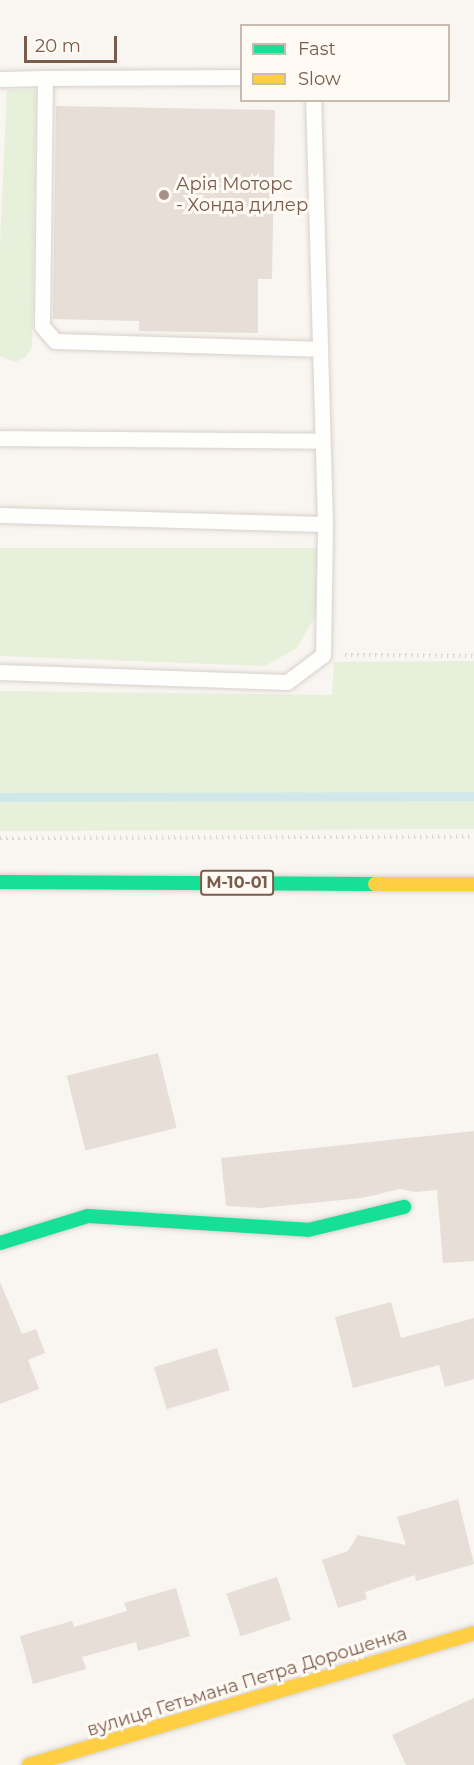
<!DOCTYPE html>
<meta charset="utf-8">
<style>
body{margin:0}
#map{position:relative;width:474px;height:1765px;overflow:hidden;background:#f9f5f0;font-family:Montserrat,sans-serif}
div>[style]{position:absolute}
[style*='--x']{left:calc(var(--x)*1px);top:calc(var(--y)*1px);width:calc(var(--w)*1px);rotate:calc(var(--a)*1deg)}
.green>*{inset:0;background:#e7f0db}
.stream>*{height:9px;margin:-4.5px;padding:0 4.5px;transform-origin:4.5px;border-radius:4.5px;background:#d0e8ea}
.building>*{inset:0;background:#e6ded7;transform-origin:0 0}
.path>*{height:4px;margin-top:-2px;transform-origin:0;background:repeating-linear-gradient(90deg,#dcd5d0 0 1.5px,transparent 0 6px)}
.roads{filter:drop-shadow(0 0 2px #d7d1cb) drop-shadow(0 0 2px #d7d1cb)}
.lane>*{height:15px;margin:-7.5px;padding:0 7.5px;transform-origin:7.5px;border-radius:7.5px;background:#fefefd}
.fast>*{height:14px;margin:-7px;padding:0 7px;transform-origin:7px;border-radius:7px;background:#16e098}
.slow>*{height:14px;margin:-7px;padding:0 7px;transform-origin:7px;border-radius:7px;background:#ffcf43}
.dots>*{width:16px;height:16px;translate:-50% -50%;box-sizing:border-box;border:3px solid #fffaf3;border-radius:50%}
span{translate:-50% -50%;white-space:nowrap;text-align:center;line-height:1.15;-webkit-text-stroke:6px #fffaf3;paint-order:stroke}
.shield-label span{padding:2px 4px;background:#fffaf3;border:2px solid;border-radius:4px;-webkit-text-stroke-width:0}
.shield-label{font-size:16px;color:#7a5c4d;font-weight:700}
.poi-label{font-size:18px;color:#7a5c4d}
.left{translate:0 -50%;text-align:left}
.street-label{font-size:18px;color:#7a5c4d}
.legend{position:absolute;left:240px;top:24px;width:210px;height:78px;box-sizing:border-box;background:#fffaf3;border:2px solid #cabbb1;margin:0;padding:8px 10px;list-style:none;font-size:18px;color:#7a5c4d}
.legend li{display:flex;align-items:center;gap:12px;height:30px}
.legend b{width:30px;border:2px solid #cabbb1}
.scale{position:absolute;left:24px;top:36px;width:93px;height:27px;box-sizing:border-box;border:3px solid #7a5c4d;border-top:0;padding-left:8px;font-size:18px;line-height:21px;white-space:nowrap;color:#7a5c4d;-webkit-text-stroke:4px #fffaf3;paint-order:stroke}
</style>
<div id="map">
<div class="green">
<div style="clip-path:polygon(7px 90px,36px 90px,32px 346px,26px 357px,15px 362px,0 356px,0 245px)"></div>
<div style="clip-path:polygon(0 548px,317px 548px,316px 615px,297px 648px,265px 666px,0 656px)"></div>
<div style="clip-path:polygon(474px 661px,474px 829px,0 831px,0 691px,332px 695px,334px 662px)"></div>
</div>
<div class="stream">
<div style="--x:0;--y:797;--w:474;--a:-0.1"></div>
</div>
<div class="building">
<div style="clip-path:polygon(56px 106px,275px 110px,272px 279px,258px 279px,258px 333px,139px 331px,139px 321px,53px 319px)"></div>
<div style="left:158px;top:1053px;width:77px;height:94px;rotate:76deg"></div>
<div style="clip-path:polygon(474px 1131px,474px 1261px,443px 1263px,437px 1190px,415px 1192px,400px 1189px,362px 1198px,261px 1208px,226px 1206px,221px 1158px)"></div>
<div style="clip-path:polygon(0 1282px,22px 1334px,36px 1329px,45px 1353px,28px 1360px,39px 1389px,0 1404px)"></div>
<div style="clip-path:polygon(391px 1302px,401px 1338px,474px 1318px,474px 1379px,445px 1387px,439px 1365px,353px 1388px,335px 1317px)"></div>
<div style="left:217px;top:1348px;width:44px;height:66px;rotate:73deg"></div>
<div style="clip-path:polygon(458px 1499px,474px 1564px,416px 1581px,415px 1575px,365px 1592px,367px 1599px,338px 1608px,322px 1560px,348px 1551px,358px 1535px,406px 1545px,397px 1517px)"></div>
<div style="left:277px;top:1577px;width:45px;height:53px;rotate:72deg"></div>
<div style="clip-path:polygon(176px 1588px,190px 1636px,138px 1651px,136px 1642px,82px 1657px,86px 1669px,33px 1684px,20px 1636px,72px 1621px,74px 1627px,127px 1611px,124px 1603px)"></div>
<div style="clip-path:polygon(474px 1698px,474px 1765px,406px 1765px,392px 1735px)"></div>
</div>
<div class="path">
<div style="--x:345;--y:655;--w:129;--a:0.4"></div>
<div style="--x:0;--y:838;--w:474;--a:-0.2"></div>
</div>
<div class="roads">
<div class="lane">
<div style="--x:242;--y:77;--w:197;--a:179.7"></div>
<div style="--x:45;--y:78;--w:248;--a:90.7"></div>
<div style="--x:42;--y:326;--w:20;--a:49"></div>
<div style="--x:55;--y:341;--w:262;--a:1.7"></div>
<div style="--x:0;--y:79;--w:45;--a:-1.3"></div>
<div style="--x:0;--y:438;--w:321;--a:0.5"></div>
<div style="--x:0;--y:515;--w:325;--a:1.6"></div>
<div style="--x:0;--y:672;--w:287;--a:2"></div>
<div style="--x:287;--y:682;--w:45;--a:-36.9"></div>
<div style="--x:323;--y:655;--w:131;--a:-89.1"></div>
<div style="--x:325;--y:524;--w:424;--a:-91.6"></div>
</div>
<div class="fast">
<div style="--x:0;--y:882;--w:375;--a:0.3"></div>
<div style="--x:0;--y:1243;--w:92;--a:-17.1"></div>
<div style="--x:88;--y:1216;--w:220;--a:3.6"></div>
<div style="--x:308;--y:1230;--w:99;--a:-13.5"></div>
</div>
<div class="slow">
<div style="--x:375;--y:884;--w:99;--a:0"></div>
<div style="--x:29;--y:1765;--w:464;--a:-16.5"></div>
</div>
</div>
<div class="dots">
<div style="left:164px;top:195px;background:#a69286"></div>
</div>
<div class="shield-label">
<span style="left:237px;top:883px">М-10-01</span>
</div>
<div class="poi-label">
<span class="left" style="left:176px;top:195px">Арія Моторс<br>- Хонда дилер</span>
</div>
<div class="street-label">
<span style="left:247px;top:1682px;rotate:-17deg">вулиця Гетьмана Петра Дорошенка</span>
</div>
<ul class="legend">
<li><b style="height:8px;background:#16e098"></b>Fast</li>
<li><b style="height:8px;background:#ffcf43"></b>Slow</li>
</ul>
<div class="scale">20 m</div>
</div>
